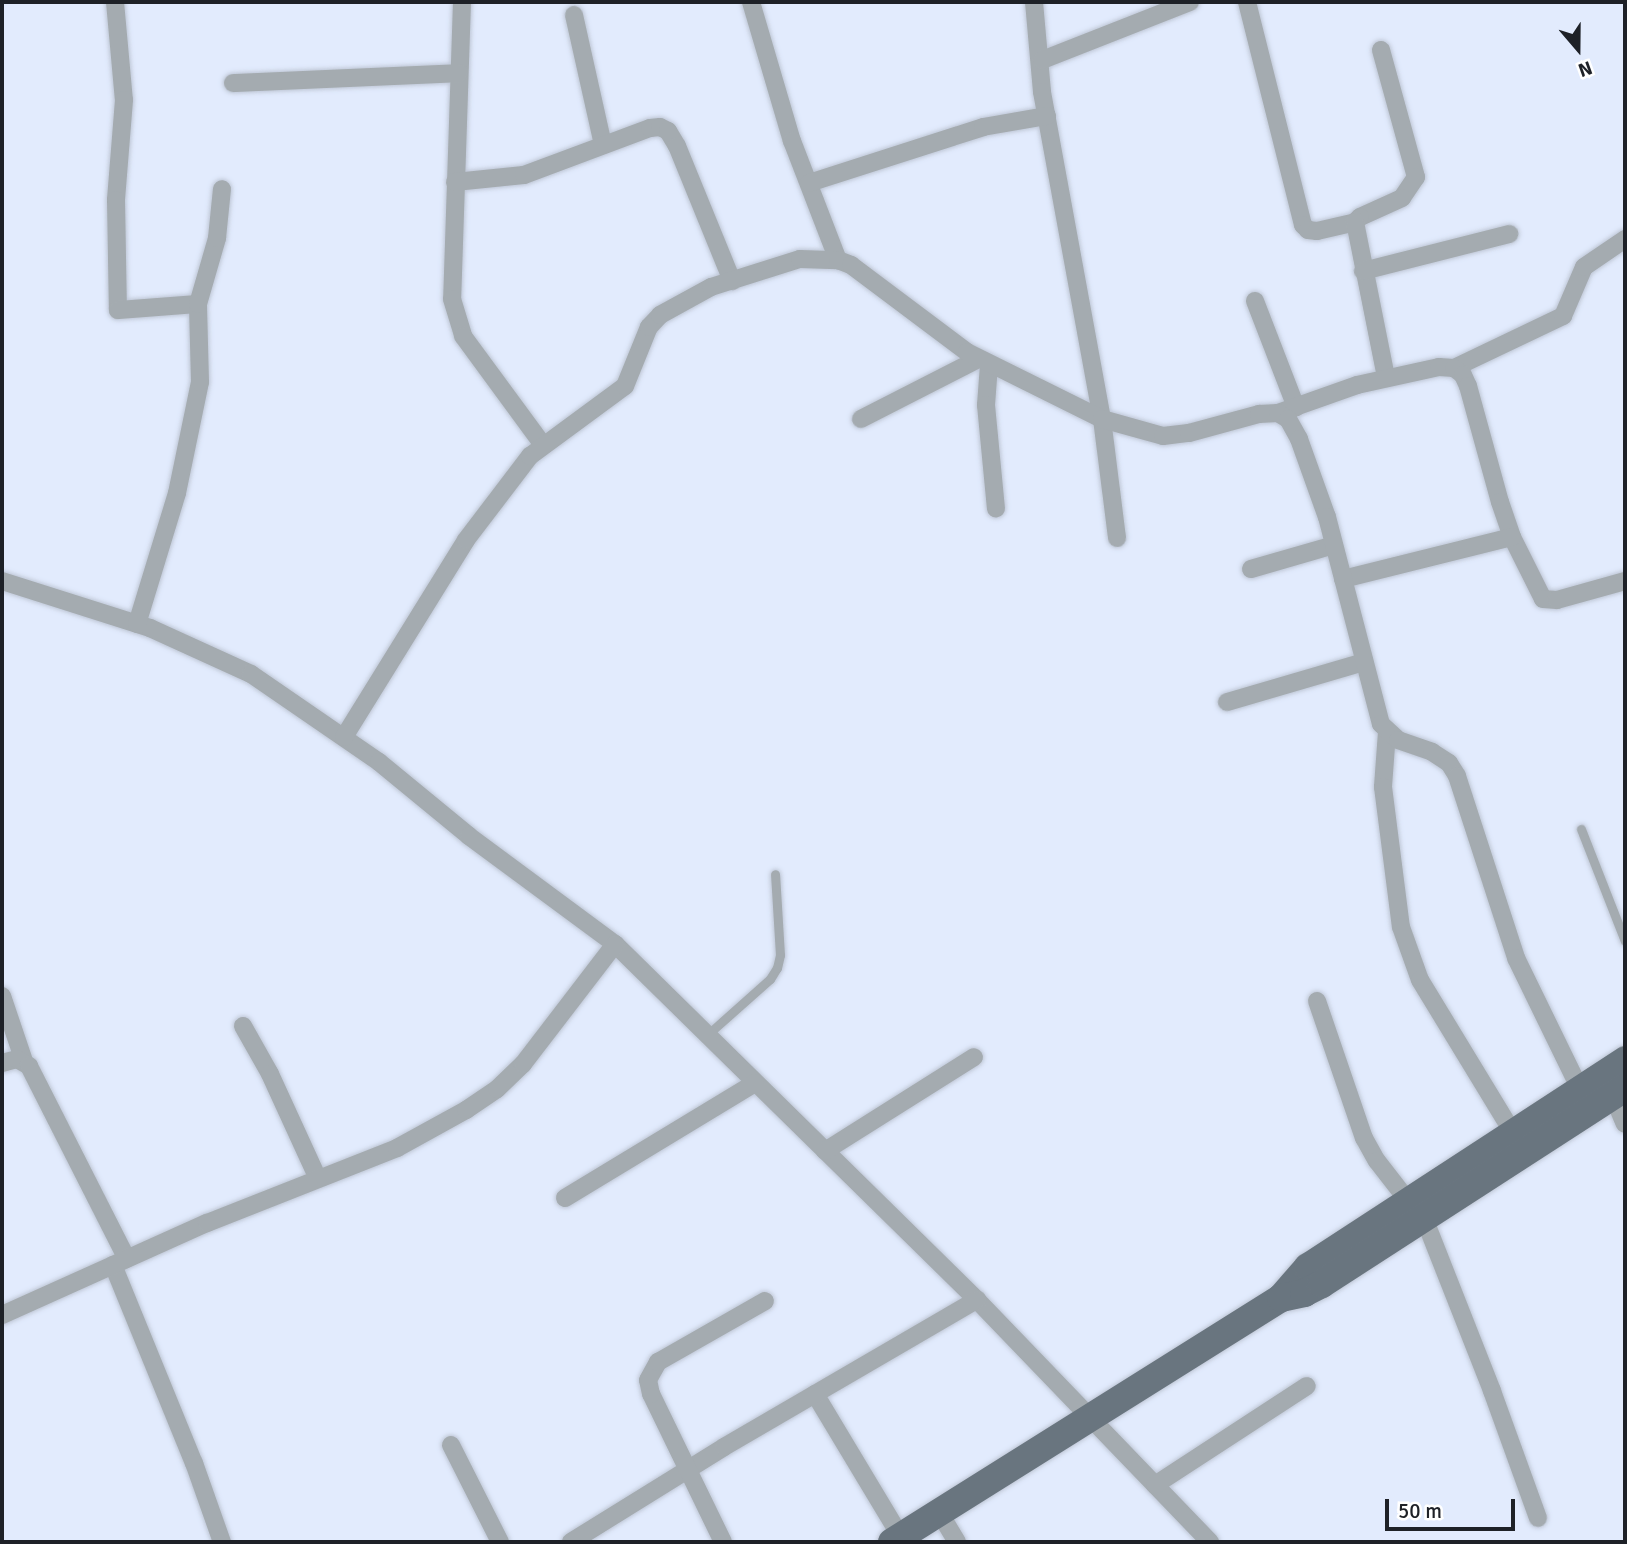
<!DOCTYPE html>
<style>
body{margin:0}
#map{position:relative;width:1627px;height:1544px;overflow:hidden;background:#e2ebfd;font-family:Signika,sans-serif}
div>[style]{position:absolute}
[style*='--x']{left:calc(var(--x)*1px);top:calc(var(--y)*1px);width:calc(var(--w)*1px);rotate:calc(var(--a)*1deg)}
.roads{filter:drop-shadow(0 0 2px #bfc7d6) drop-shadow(0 0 2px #bfc7d6)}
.lane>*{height:9px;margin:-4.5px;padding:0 4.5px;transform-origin:4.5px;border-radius:4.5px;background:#a4abb0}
.street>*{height:18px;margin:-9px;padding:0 9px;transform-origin:9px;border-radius:9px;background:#a4abb0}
.primary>*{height:28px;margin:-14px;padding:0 14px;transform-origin:14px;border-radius:14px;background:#69757f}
span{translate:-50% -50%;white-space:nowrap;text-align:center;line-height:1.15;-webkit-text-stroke:5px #fff;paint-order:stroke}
.frame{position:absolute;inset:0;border:4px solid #1e2127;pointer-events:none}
.north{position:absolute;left:1543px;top:14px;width:70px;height:70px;-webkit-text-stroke:5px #fff;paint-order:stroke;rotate:160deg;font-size:19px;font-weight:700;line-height:28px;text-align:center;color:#1e2127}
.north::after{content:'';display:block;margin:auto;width:24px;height:32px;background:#1e2127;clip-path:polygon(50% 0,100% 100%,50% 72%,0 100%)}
.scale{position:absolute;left:1385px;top:1499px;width:130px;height:32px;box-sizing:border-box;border:4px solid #1e2127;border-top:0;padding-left:9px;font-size:21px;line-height:24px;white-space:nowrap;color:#1e2127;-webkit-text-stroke:5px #fff;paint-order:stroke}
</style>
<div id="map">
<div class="roads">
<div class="lane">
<div style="--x:1581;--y:829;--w:120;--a:68.6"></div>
<div style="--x:707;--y:1035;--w:84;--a:-41.6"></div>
<div style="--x:770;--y:979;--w:13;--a:-58"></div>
<div style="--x:777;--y:968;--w:13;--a:-77"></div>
<div style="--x:780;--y:955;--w:81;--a:-93.5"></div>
</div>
<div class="street">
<div style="--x:115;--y:2;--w:98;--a:84.8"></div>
<div style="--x:124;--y:100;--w:100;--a:94.6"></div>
<div style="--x:116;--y:200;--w:110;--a:89"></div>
<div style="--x:118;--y:310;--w:80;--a:-4.3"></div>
<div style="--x:462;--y:2;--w:297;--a:91.9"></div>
<div style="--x:452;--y:299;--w:39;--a:73"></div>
<div style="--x:463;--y:336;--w:135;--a:53.7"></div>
<div style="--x:751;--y:2;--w:145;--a:73.6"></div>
<div style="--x:792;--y:141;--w:128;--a:68.9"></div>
<div style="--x:1034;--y:2;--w:90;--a:84.9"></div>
<div style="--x:1042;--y:92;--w:332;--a:79.6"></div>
<div style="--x:1102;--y:419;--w:120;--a:82.8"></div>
<div style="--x:1247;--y:2;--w:230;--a:75.9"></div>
<div style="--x:1303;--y:225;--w:7;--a:45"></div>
<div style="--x:1308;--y:230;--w:9;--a:6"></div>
<div style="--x:1317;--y:231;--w:39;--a:-13"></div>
<div style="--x:574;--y:15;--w:133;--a:77.4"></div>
<div style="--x:1381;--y:50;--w:132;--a:74.6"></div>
<div style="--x:1416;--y:177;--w:25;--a:124"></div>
<div style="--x:1402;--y:198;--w:46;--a:155.7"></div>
<div style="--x:1360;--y:217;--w:7;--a:135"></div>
<div style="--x:1355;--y:222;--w:158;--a:78.7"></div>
<div style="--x:1042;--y:60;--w:159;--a:-21.4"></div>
<div style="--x:233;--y:83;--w:226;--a:-2.5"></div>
<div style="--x:455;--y:182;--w:69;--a:-5.8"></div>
<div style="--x:524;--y:175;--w:134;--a:-20.5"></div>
<div style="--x:650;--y:128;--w:10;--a:-6"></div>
<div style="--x:660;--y:127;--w:9;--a:27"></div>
<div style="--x:668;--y:131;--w:17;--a:59"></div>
<div style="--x:677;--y:146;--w:146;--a:67.8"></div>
<div style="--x:809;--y:183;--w:183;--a:-17.8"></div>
<div style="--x:983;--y:127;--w:65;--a:-9.8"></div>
<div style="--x:1363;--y:271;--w:151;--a:-14.2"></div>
<div style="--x:1255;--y:301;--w:114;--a:68.9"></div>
<div style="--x:989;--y:365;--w:40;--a:94.3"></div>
<div style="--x:986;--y:405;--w:104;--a:84.5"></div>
<div style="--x:1454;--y:368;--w:121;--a:-25.5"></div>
<div style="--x:1563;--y:316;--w:53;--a:-66.8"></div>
<div style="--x:1584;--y:267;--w:50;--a:-34.3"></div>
<div style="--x:1278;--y:413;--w:84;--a:-19.5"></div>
<div style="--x:1357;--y:385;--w:84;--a:-12.4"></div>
<div style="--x:1439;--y:367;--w:15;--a:4"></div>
<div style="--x:1454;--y:368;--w:11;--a:38"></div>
<div style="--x:1463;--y:375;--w:12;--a:66"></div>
<div style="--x:1468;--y:386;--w:120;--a:74.6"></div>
<div style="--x:1500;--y:502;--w:37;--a:71"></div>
<div style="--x:1512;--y:537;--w:69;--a:63.4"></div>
<div style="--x:1543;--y:599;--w:14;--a:4"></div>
<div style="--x:1557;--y:600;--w:71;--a:-15.6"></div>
<div style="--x:861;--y:419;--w:131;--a:-27.1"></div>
<div style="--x:1251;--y:569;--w:86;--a:-16.1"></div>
<div style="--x:1343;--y:579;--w:174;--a:-14"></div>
<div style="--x:2;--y:581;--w:155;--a:17.6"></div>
<div style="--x:150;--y:628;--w:111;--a:24.5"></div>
<div style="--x:251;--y:674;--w:155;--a:34.5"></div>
<div style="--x:379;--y:762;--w:117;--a:39.4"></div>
<div style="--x:469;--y:836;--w:182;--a:36.5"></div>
<div style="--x:615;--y:944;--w:508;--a:44.52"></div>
<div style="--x:977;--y:1300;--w:336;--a:46.1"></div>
<div style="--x:137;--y:624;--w:137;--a:-73"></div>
<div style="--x:177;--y:493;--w:113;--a:-78.3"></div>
<div style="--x:200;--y:382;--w:78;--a:-91.5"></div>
<div style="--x:198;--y:304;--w:69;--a:-73.9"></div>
<div style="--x:217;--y:238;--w:49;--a:-84.2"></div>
<div style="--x:1227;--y:702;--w:143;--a:-16.3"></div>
<div style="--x:1387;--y:732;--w:55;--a:94.2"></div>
<div style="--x:1383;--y:787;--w:141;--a:82.7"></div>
<div style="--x:1401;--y:927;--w:56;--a:70.3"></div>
<div style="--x:1420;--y:980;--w:179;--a:58.7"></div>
<div style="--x:344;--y:737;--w:232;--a:-58.2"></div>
<div style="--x:466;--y:540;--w:106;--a:-52.7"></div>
<div style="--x:530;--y:456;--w:118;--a:-36.4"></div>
<div style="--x:625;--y:386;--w:64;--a:-67.9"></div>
<div style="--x:649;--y:327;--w:16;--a:-47"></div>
<div style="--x:660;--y:315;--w:58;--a:-28.8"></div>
<div style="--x:711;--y:287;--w:93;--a:-17.5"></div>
<div style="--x:800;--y:259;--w:38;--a:2"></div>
<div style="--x:838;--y:260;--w:14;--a:21"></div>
<div style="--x:851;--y:265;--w:145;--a:36.9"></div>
<div style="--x:967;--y:352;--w:151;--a:26.4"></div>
<div style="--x:1102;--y:419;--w:63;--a:15.6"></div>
<div style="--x:1163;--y:436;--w:26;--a:-7"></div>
<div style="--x:1189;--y:433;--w:73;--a:-15.2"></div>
<div style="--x:1259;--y:414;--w:19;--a:-3"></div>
<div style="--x:1278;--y:413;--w:12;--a:31"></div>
<div style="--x:1288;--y:419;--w:23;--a:61"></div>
<div style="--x:1299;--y:439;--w:83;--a:70.3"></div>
<div style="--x:1327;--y:517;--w:214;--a:75.4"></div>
<div style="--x:1381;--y:724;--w:23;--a:43"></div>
<div style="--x:1398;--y:740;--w:36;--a:19"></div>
<div style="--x:1432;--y:752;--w:20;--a:33"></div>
<div style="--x:1449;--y:763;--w:15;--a:58"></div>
<div style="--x:1457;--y:776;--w:191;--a:72"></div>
<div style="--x:1516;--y:958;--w:146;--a:64"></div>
<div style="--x:2;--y:996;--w:69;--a:71.3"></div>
<div style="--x:1317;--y:1001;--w:145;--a:71.1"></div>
<div style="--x:1364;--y:1138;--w:26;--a:61"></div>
<div style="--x:1377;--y:1161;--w:51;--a:52.2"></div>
<div style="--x:243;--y:1026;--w:55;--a:60.6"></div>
<div style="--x:270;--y:1074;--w:115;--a:65.4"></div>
<div style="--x:2;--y:1063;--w:16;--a:-15"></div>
<div style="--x:17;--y:1059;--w:14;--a:30"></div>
<div style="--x:29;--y:1066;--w:216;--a:63.1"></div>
<div style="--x:1613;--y:1096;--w:30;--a:67"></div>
<div style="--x:825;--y:1151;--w:176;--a:-32.2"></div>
<div style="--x:565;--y:1198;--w:222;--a:-31.2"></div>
<div style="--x:1424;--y:1218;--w:186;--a:68.5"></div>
<div style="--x:1492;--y:1391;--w:135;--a:70.1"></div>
<div style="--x:113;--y:1265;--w:214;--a:67.8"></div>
<div style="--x:194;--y:1463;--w:84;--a:70.5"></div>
<div style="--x:2;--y:1315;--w:225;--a:-24.2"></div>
<div style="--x:207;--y:1223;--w:204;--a:-21.5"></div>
<div style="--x:397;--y:1148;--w:79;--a:-28.8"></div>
<div style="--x:466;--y:1110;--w:37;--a:-34"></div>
<div style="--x:497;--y:1089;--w:36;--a:-44"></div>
<div style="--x:523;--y:1064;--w:151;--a:-52.5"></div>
<div style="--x:815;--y:1394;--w:167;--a:59"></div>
<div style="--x:451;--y:1445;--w:109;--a:63.2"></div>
<div style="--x:1155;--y:1485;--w:181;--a:-33.1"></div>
<div style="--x:939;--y:1512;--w:35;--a:59"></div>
<div style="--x:571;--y:1542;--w:180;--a:-31.8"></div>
<div style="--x:724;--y:1447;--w:293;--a:-30.2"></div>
<div style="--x:723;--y:1542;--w:165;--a:-115.9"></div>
<div style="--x:651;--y:1394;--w:14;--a:-102"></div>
<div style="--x:648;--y:1380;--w:21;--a:-61"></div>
<div style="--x:658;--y:1362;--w:123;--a:-29.7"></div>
</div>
<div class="primary">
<div style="--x:1281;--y:1298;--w:41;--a:-48.9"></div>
<div style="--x:1308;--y:1267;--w:379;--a:-33.1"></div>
<div style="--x:892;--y:1542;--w:459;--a:-32.1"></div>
<div style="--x:1281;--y:1298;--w:24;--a:-12"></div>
<div style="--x:1304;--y:1293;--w:20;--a:-27"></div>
<div style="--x:1322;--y:1284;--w:361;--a:-32.9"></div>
</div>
</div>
<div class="frame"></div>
<div class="north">N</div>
<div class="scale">50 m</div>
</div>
